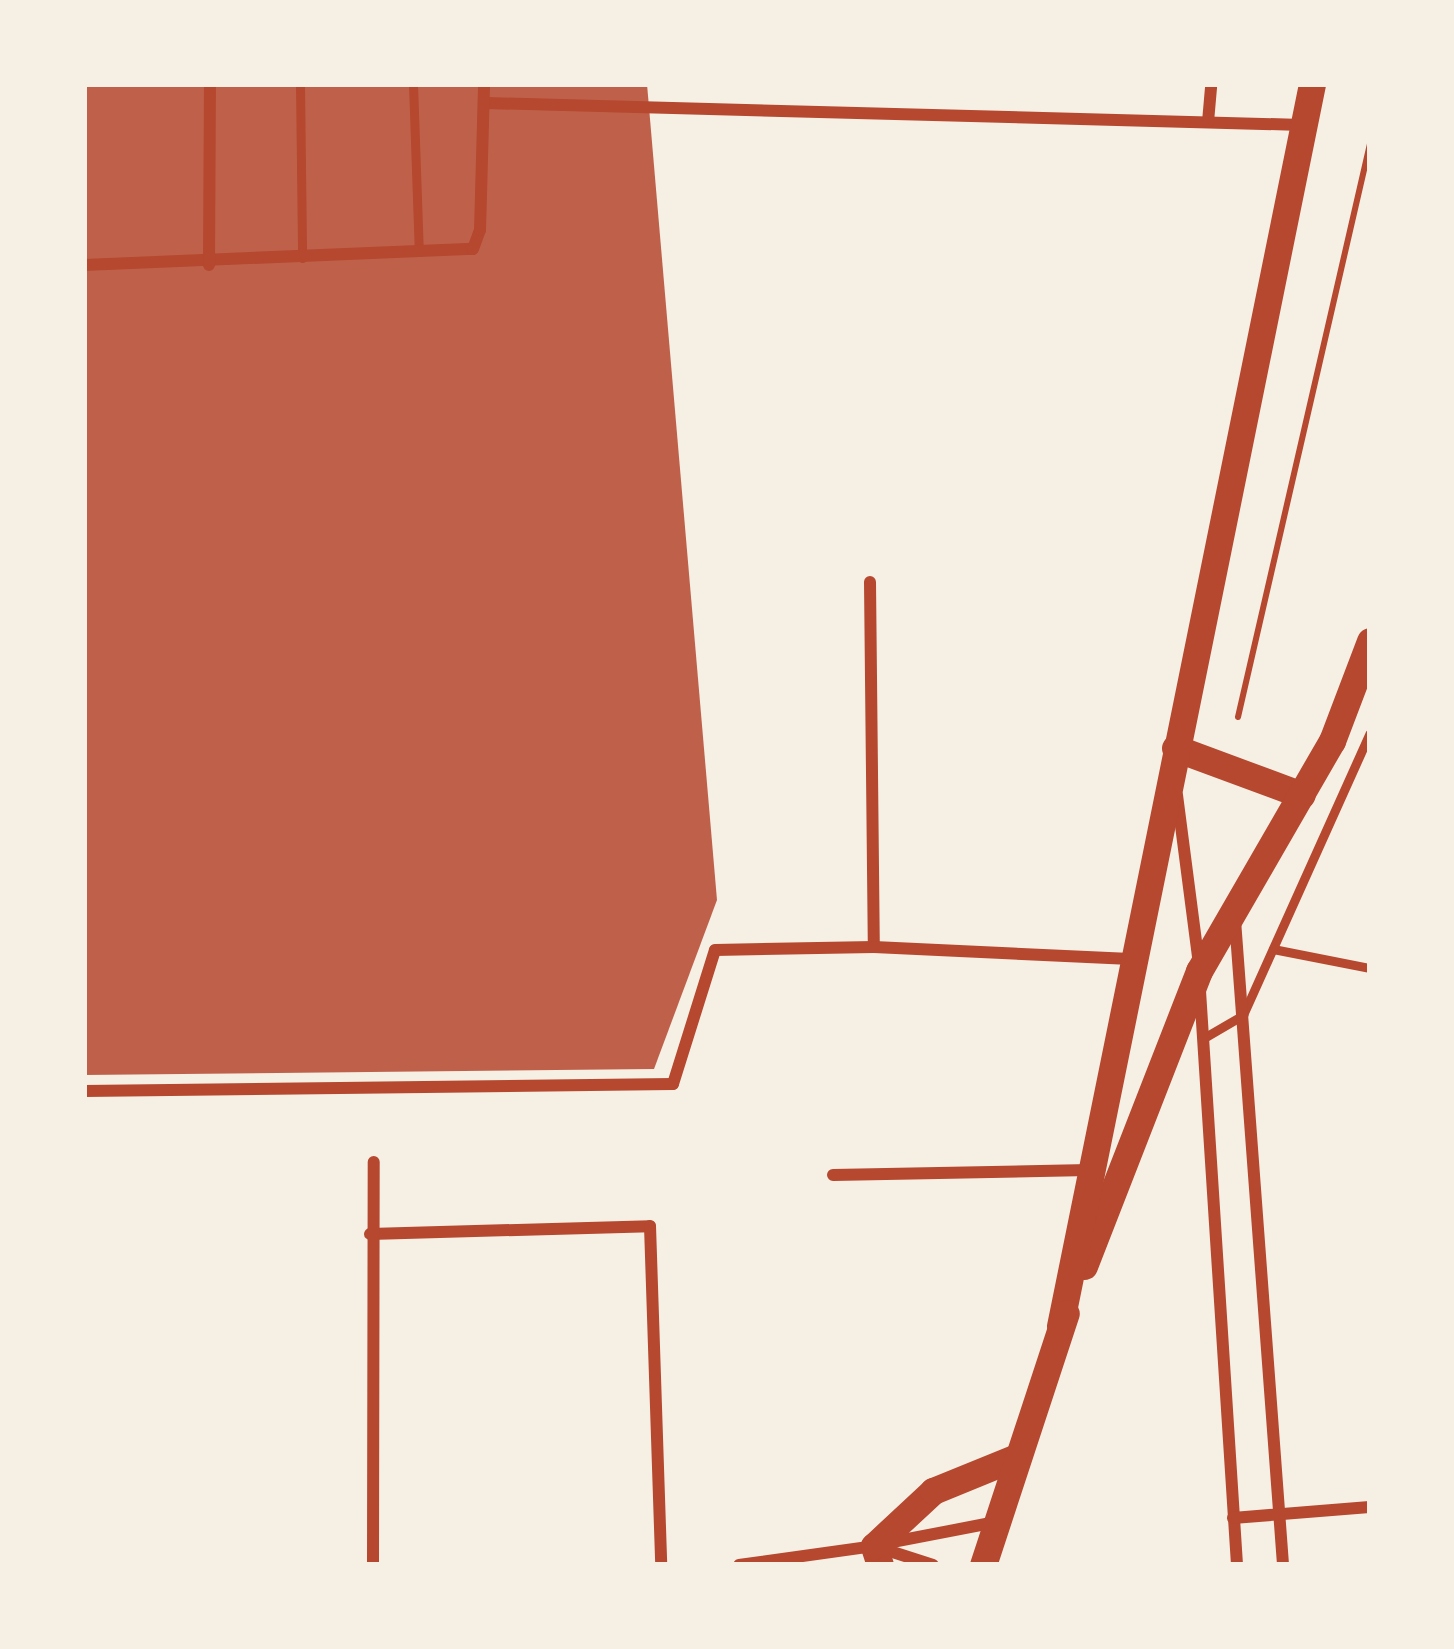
<!DOCTYPE html>
<style>
body{margin:0}
#map{position:relative;width:1454px;height:1649px;overflow:hidden;background:#f6efe4;font-family:"Times New Roman",serif}
div>[style]{position:absolute}
[style*='--x']{left:calc(var(--x)*1px);top:calc(var(--y)*1px);width:calc(var(--w)*1px);rotate:calc(var(--a)*1deg)}
.building>*{inset:0;background:#bf614a}
.path>*{height:6px;margin:-3px;padding:0 3px;transform-origin:3px;border-radius:3px;background:#b5482f}
.service>*{height:9px;margin:-4.5px;padding:0 4.5px;transform-origin:4.5px;border-radius:4.5px;background:#b5482f}
.minor>*{height:12px;margin:-6px;padding:0 6px;transform-origin:6px;border-radius:6px;background:#b5482f}
.primary>*{height:27px;margin:-13.5px;padding:0 13.5px;transform-origin:13.5px;border-radius:13.5px;background:#b5482f}
span{translate:-50% -50%;white-space:nowrap;text-align:center;line-height:1.15;-webkit-text-stroke:12px #f6efe4;paint-order:stroke}
.frame{position:absolute;inset:0;border:87px solid #f6efe4;pointer-events:none}
</style>
<div id="map">
<div class="building">
<div style="clip-path:polygon(84px 84px,647px 84px,717px 900px,654px 1069px,84px 1075px)"></div>
</div>
<div class="path">
<div style="--x:1238;--y:717;--w:588;--a:-77.03"></div>
</div>
<div class="service">
<div style="--x:300;--y:84;--w:174;--a:89.3"></div>
<div style="--x:413;--y:84;--w:168;--a:88"></div>
<div style="--x:1273;--y:949;--w:99;--a:11.1"></div>
<div style="--x:1202;--y:1039;--w:48;--a:-30.3"></div>
<div style="--x:1243;--y:1015;--w:309;--a:-65.8"></div>
</div>
<div class="minor">
<div style="--x:486;--y:103;--w:816;--a:1.54"></div>
<div style="--x:1208;--y:122;--w:38;--a:-85"></div>
<div style="--x:84;--y:265;--w:389;--a:-2.4"></div>
<div style="--x:473;--y:249;--w:20;--a:-70"></div>
<div style="--x:480;--y:230;--w:146;--a:-88.4"></div>
<div style="--x:209;--y:265;--w:181;--a:-89.7"></div>
<div style="--x:870;--y:582;--w:365;--a:89.4"></div>
<div style="--x:1177;--y:795;--w:171;--a:82.6"></div>
<div style="--x:1235;--y:920;--w:647;--a:85.74"></div>
<div style="--x:1200;--y:991;--w:575;--a:86.31"></div>
<div style="--x:84;--y:1091;--w:589;--a:-0.68"></div>
<div style="--x:673;--y:1084;--w:140;--a:-72.6"></div>
<div style="--x:715;--y:950;--w:159;--a:-1.1"></div>
<div style="--x:874;--y:947;--w:257;--a:2.7"></div>
<div style="--x:833;--y:1175;--w:256;--a:-1.1"></div>
<div style="--x:370;--y:1234;--w:280;--a:-1.6"></div>
<div style="--x:650;--y:1226;--w:339;--a:88.1"></div>
<div style="--x:1233;--y:1518;--w:137;--a:-4.6"></div>
<div style="--x:887;--y:1543;--w:111;--a:-10.9"></div>
<div style="--x:373;--y:1565;--w:403;--a:-89.9"></div>
<div style="--x:739;--y:1565;--w:136;--a:-8"></div>
<div style="--x:874;--y:1546;--w:62;--a:17.9"></div>
</div>
<div class="primary">
<div style="--x:1175;--y:748;--w:135;--a:20.3"></div>
<div style="--x:1084;--y:1266;--w:317;--a:-68.7"></div>
<div style="--x:1199;--y:971;--w:266;--a:-60"></div>
<div style="--x:1332;--y:741;--w:107;--a:-69.2"></div>
<div style="--x:1060;--y:1326;--w:1267;--a:-78.53"></div>
<div style="--x:880;--y:1565;--w:20;--a:-108"></div>
<div style="--x:874;--y:1546;--w:81;--a:-43"></div>
<div style="--x:933;--y:1491;--w:87;--a:-22.2"></div>
<div style="--x:983;--y:1565;--w:265;--a:-71.8"></div>
</div>
<div class="frame"></div>
</div>
